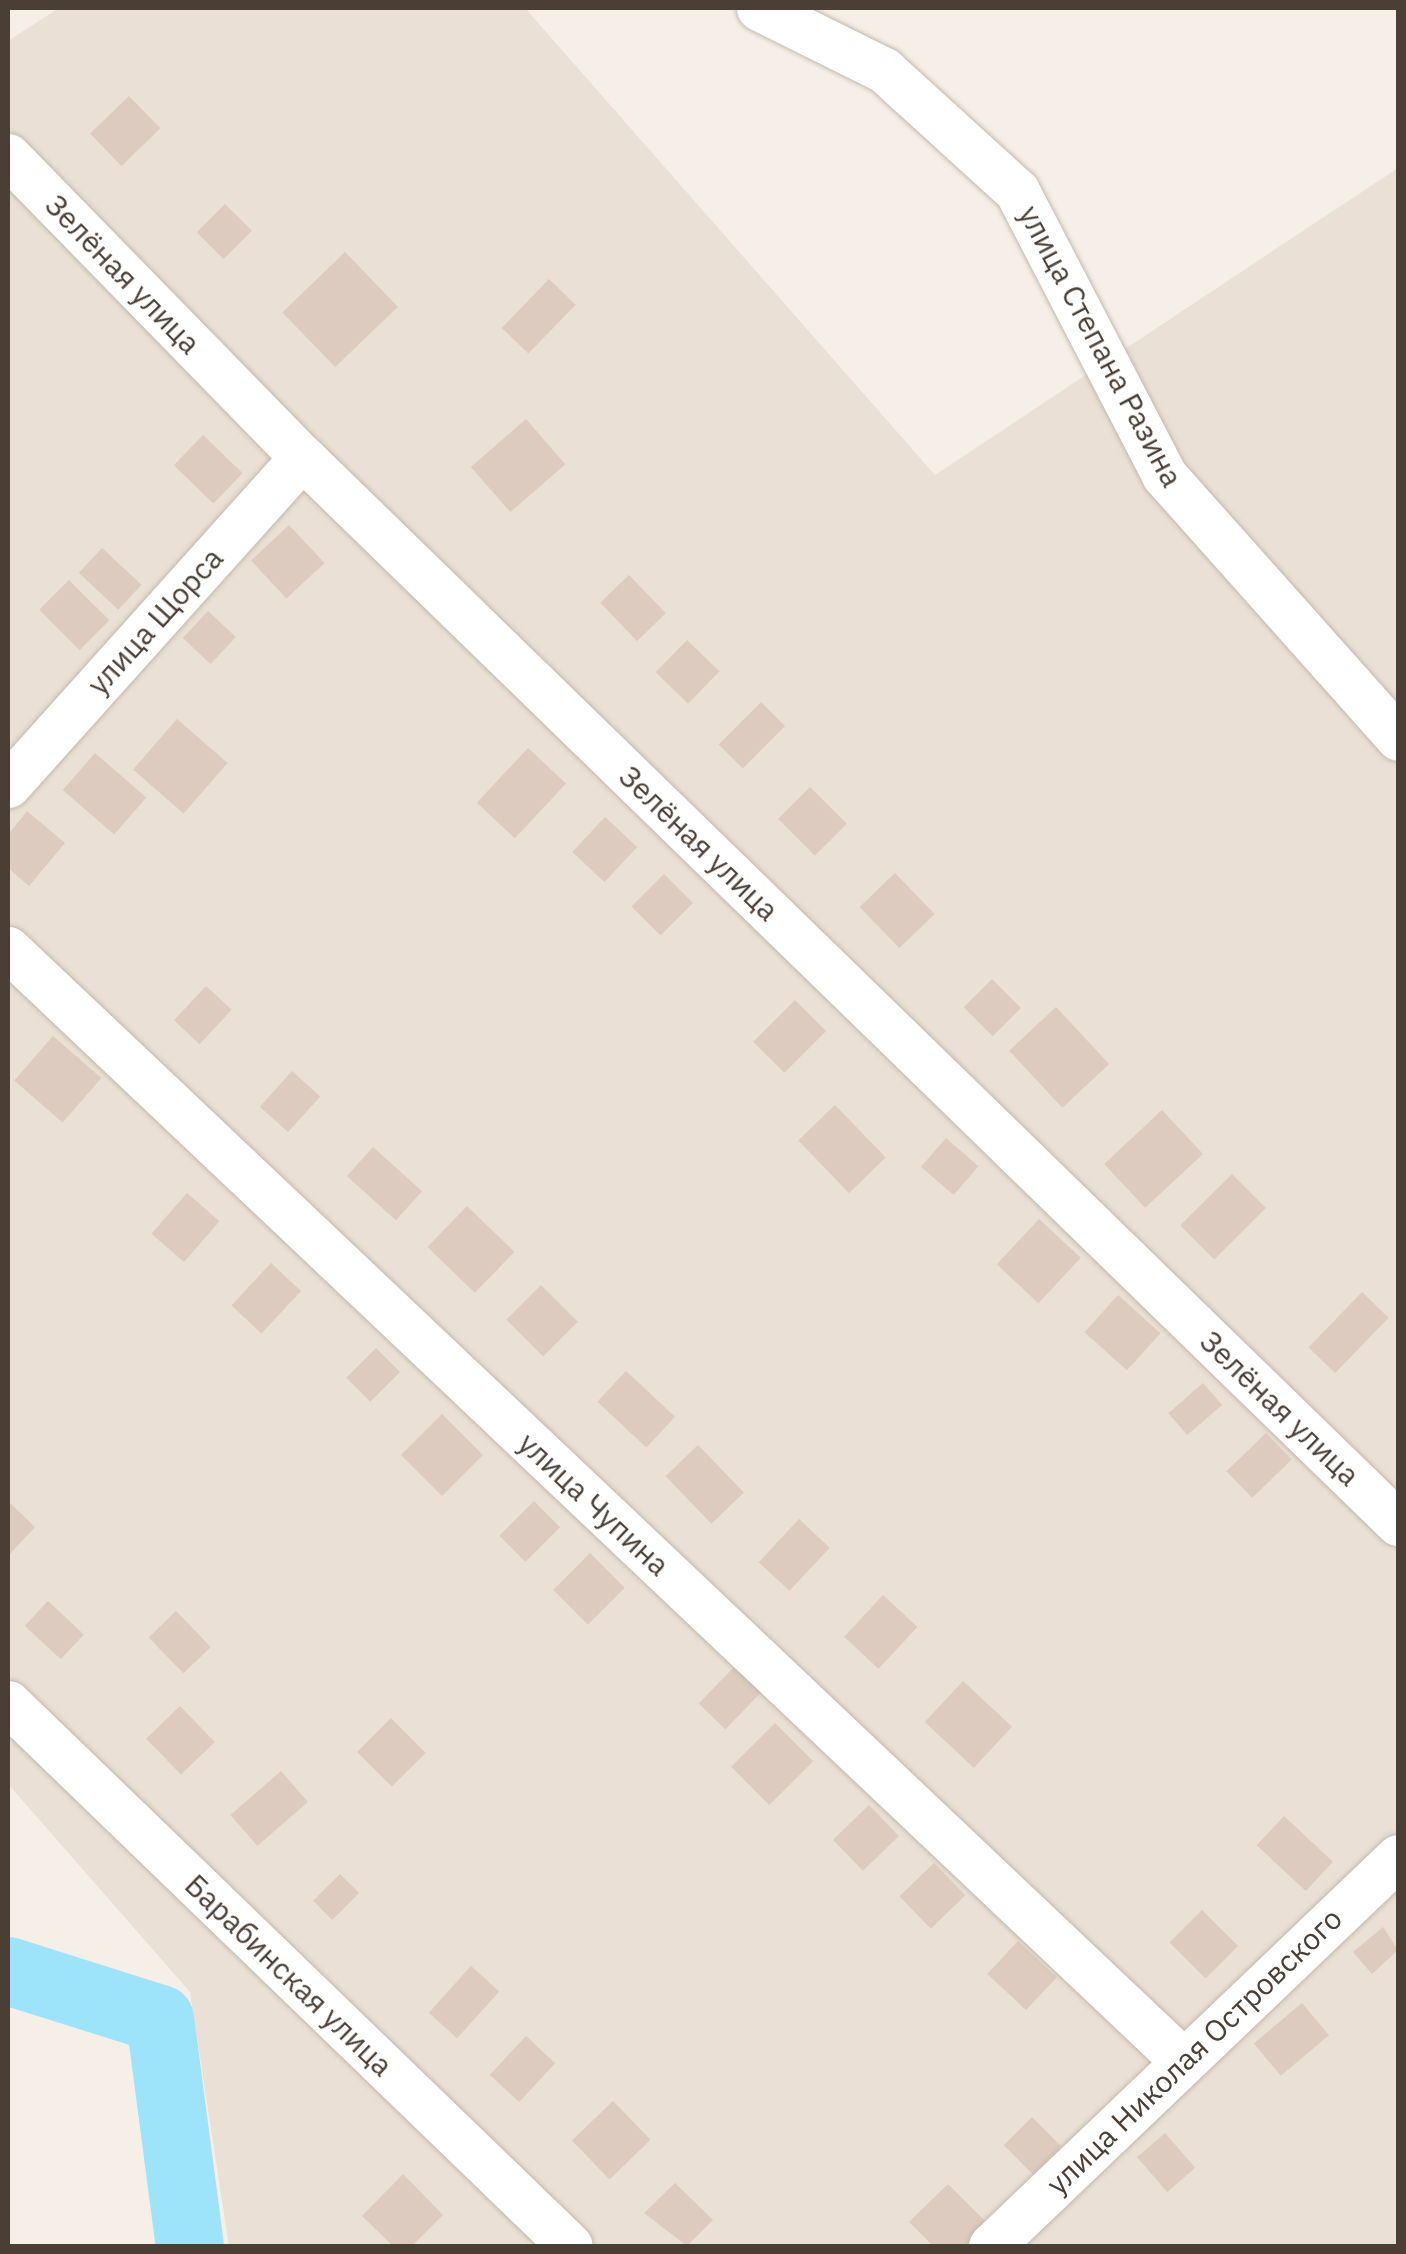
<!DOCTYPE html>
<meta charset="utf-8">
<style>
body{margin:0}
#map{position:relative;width:1406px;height:2254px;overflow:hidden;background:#f5efe7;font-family:"IBM Plex Sans",sans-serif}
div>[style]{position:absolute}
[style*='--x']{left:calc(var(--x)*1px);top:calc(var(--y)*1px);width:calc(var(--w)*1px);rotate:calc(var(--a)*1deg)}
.residential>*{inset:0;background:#eae0d5}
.river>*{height:68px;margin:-34px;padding:0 34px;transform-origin:34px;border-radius:34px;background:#9de3f9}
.building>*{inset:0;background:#dccbbe;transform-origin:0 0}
.roads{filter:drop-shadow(0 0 2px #c5b8ab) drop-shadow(0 0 2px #c5b8ab)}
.minor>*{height:45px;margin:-22.5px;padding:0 22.5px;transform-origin:22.5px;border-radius:22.5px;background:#fff}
span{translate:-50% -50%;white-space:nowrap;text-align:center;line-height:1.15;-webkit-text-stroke:8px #fff;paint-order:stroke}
.street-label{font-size:30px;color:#4a3e35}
.frame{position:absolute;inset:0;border:10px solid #4a3e35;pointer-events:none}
</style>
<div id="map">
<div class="residential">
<div style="clip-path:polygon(59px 8px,525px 8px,935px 475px,1398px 168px,1398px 2246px,229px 2246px,190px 1992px,8px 1784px,8px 41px)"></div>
</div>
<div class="river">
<div style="--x:8;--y:1971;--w:159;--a:17.5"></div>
<div style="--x:160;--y:2019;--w:229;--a:82.5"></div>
</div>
<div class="building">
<div style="left:129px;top:96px;width:45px;height:54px;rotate:46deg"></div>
<div style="left:225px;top:204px;width:38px;height:40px;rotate:45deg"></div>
<div style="left:345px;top:252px;width:76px;height:87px;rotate:46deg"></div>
<div style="left:549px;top:279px;width:37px;height:68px;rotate:44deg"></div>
<div style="left:526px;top:419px;width:60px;height:73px;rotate:49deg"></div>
<div style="left:203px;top:435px;width:55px;height:42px;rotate:44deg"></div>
<div style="left:289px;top:525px;width:52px;height:52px;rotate:47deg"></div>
<div style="left:102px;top:548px;width:54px;height:34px;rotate:43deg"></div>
<div style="left:629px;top:575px;width:53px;height:40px;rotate:46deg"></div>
<div style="left:69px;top:580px;width:57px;height:42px;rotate:45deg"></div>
<div style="left:208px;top:611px;width:38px;height:37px;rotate:43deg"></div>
<div style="left:687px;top:640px;width:45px;height:45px;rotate:44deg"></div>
<div style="left:761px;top:702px;width:34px;height:60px;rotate:45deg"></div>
<div style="left:177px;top:719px;width:67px;height:67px;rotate:41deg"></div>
<div style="left:528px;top:748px;width:52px;height:75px;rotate:43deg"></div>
<div style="left:95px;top:753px;width:68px;height:49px;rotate:41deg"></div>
<div style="left:810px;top:787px;width:52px;height:45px;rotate:45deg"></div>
<div style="clip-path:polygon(27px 811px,65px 843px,29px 886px,8px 868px,8px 835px)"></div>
<div style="left:605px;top:817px;width:44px;height:48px;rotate:43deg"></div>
<div style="left:895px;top:873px;width:57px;height:49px;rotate:46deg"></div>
<div style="left:664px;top:874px;width:41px;height:46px;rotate:45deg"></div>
<div style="left:992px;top:979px;width:41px;height:40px;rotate:45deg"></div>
<div style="left:206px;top:986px;width:35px;height:47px;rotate:43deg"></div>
<div style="left:795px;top:1000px;width:44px;height:59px;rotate:45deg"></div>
<div style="left:1056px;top:1007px;width:78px;height:64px;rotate:47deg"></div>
<div style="left:53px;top:1036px;width:64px;height:59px;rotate:41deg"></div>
<div style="left:292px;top:1071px;width:38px;height:48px;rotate:42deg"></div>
<div style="left:835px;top:1105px;width:73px;height:51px;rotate:46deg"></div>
<div style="left:1162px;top:1110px;width:60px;height:79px;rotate:47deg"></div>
<div style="left:946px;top:1138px;width:43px;height:38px;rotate:41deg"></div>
<div style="left:373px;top:1147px;width:66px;height:39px;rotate:42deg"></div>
<div style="left:1232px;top:1174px;width:48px;height:73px;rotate:45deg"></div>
<div style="left:187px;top:1193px;width:43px;height:54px;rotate:41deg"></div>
<div style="left:467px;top:1206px;width:66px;height:57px;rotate:44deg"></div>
<div style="left:1039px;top:1219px;width:57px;height:62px;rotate:43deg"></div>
<div style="left:271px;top:1263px;width:41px;height:58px;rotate:43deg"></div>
<div style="left:541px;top:1285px;width:52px;height:49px;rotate:45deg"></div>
<div style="left:1362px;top:1292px;width:37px;height:77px;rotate:44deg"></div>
<div style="left:1118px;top:1295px;width:57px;height:50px;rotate:42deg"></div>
<div style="left:376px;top:1348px;width:34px;height:42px;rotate:45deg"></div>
<div style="left:626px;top:1371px;width:67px;height:42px;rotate:43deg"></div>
<div style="left:1203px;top:1383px;width:29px;height:46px;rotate:49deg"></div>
<div style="left:442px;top:1414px;width:58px;height:58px;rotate:45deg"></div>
<div style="left:1266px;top:1433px;width:37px;height:55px;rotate:46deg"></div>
<div style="left:698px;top:1445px;width:66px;height:45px;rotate:46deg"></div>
<div style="clip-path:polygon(8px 1501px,35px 1527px,8px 1556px)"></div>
<div style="left:534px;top:1501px;width:37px;height:49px;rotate:45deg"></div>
<div style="left:799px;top:1519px;width:42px;height:59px;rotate:43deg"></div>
<div style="left:590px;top:1553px;width:49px;height:52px;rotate:45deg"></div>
<div style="left:883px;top:1595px;width:47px;height:57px;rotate:43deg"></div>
<div style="left:48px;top:1601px;width:49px;height:34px;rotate:43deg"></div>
<div style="left:176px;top:1611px;width:50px;height:38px;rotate:46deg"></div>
<div style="left:737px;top:1664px;width:37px;height:55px;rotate:44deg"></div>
<div style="left:963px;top:1681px;width:67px;height:56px;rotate:43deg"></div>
<div style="left:180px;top:1706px;width:50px;height:47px;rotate:46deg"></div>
<div style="left:391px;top:1718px;width:49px;height:48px;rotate:45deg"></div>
<div style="left:775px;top:1723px;width:54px;height:62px;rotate:45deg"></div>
<div style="left:281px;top:1771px;width:41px;height:67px;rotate:49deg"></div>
<div style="left:869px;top:1805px;width:43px;height:50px;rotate:46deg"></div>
<div style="left:1284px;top:1816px;width:67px;height:40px;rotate:43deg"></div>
<div style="left:934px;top:1863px;width:45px;height:48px;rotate:46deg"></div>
<div style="left:340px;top:1874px;width:27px;height:38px;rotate:45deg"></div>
<div style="left:1202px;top:1910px;width:51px;height:46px;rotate:45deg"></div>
<div style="clip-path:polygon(1383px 1927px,1398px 1950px,1372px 1974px,1353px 1952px)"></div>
<div style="left:1018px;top:1941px;width:53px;height:45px;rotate:43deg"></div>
<div style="left:471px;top:1966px;width:38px;height:63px;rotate:42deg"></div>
<div style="left:1302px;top:2003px;width:42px;height:63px;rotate:50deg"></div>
<div style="left:526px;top:2036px;width:40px;height:53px;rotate:43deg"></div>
<div style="left:613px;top:2101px;width:54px;height:57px;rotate:46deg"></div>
<div style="left:1032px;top:2117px;width:42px;height:40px;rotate:45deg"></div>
<div style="left:1165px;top:2133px;width:46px;height:37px;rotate:49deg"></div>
<div style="clip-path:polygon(403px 2174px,443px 2215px,412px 2246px,393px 2246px,362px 2216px)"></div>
<div style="clip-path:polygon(675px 2183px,713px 2220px,687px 2246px,644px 2213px)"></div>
<div style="clip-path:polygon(948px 2184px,989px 2225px,967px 2246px,933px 2246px,909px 2222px)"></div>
</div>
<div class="roads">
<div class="minor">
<div style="--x:759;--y:8;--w:140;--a:26.4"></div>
<div style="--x:884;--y:70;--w:180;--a:42.3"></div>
<div style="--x:1017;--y:191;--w:320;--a:62.6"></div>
<div style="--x:1164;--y:475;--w:352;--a:48.3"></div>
<div style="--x:8;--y:156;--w:421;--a:45.7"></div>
<div style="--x:302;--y:457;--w:1529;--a:44.21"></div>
<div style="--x:8;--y:785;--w:440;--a:-48.1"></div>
<div style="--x:8;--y:949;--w:1614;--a:43.42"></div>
<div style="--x:8;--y:1703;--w:781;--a:44.01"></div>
<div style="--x:991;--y:2246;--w:563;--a:-43.7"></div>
</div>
</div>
<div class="street-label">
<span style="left:123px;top:274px;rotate:46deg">Зелёная улица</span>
<span style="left:1101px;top:346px;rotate:62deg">улица Степана Разина</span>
<span style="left:155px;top:621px;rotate:-48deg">улица Щорса</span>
<span style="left:699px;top:843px;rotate:44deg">Зелёная улица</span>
<span style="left:1280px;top:1408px;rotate:44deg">Зелёная улица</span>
<span style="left:594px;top:1504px;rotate:43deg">улица Чупина</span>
<span style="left:289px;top:1975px;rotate:44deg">Барабинская улица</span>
<span style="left:1194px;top:2051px;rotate:-44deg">улица Николая Островского</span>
</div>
<div class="frame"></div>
</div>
